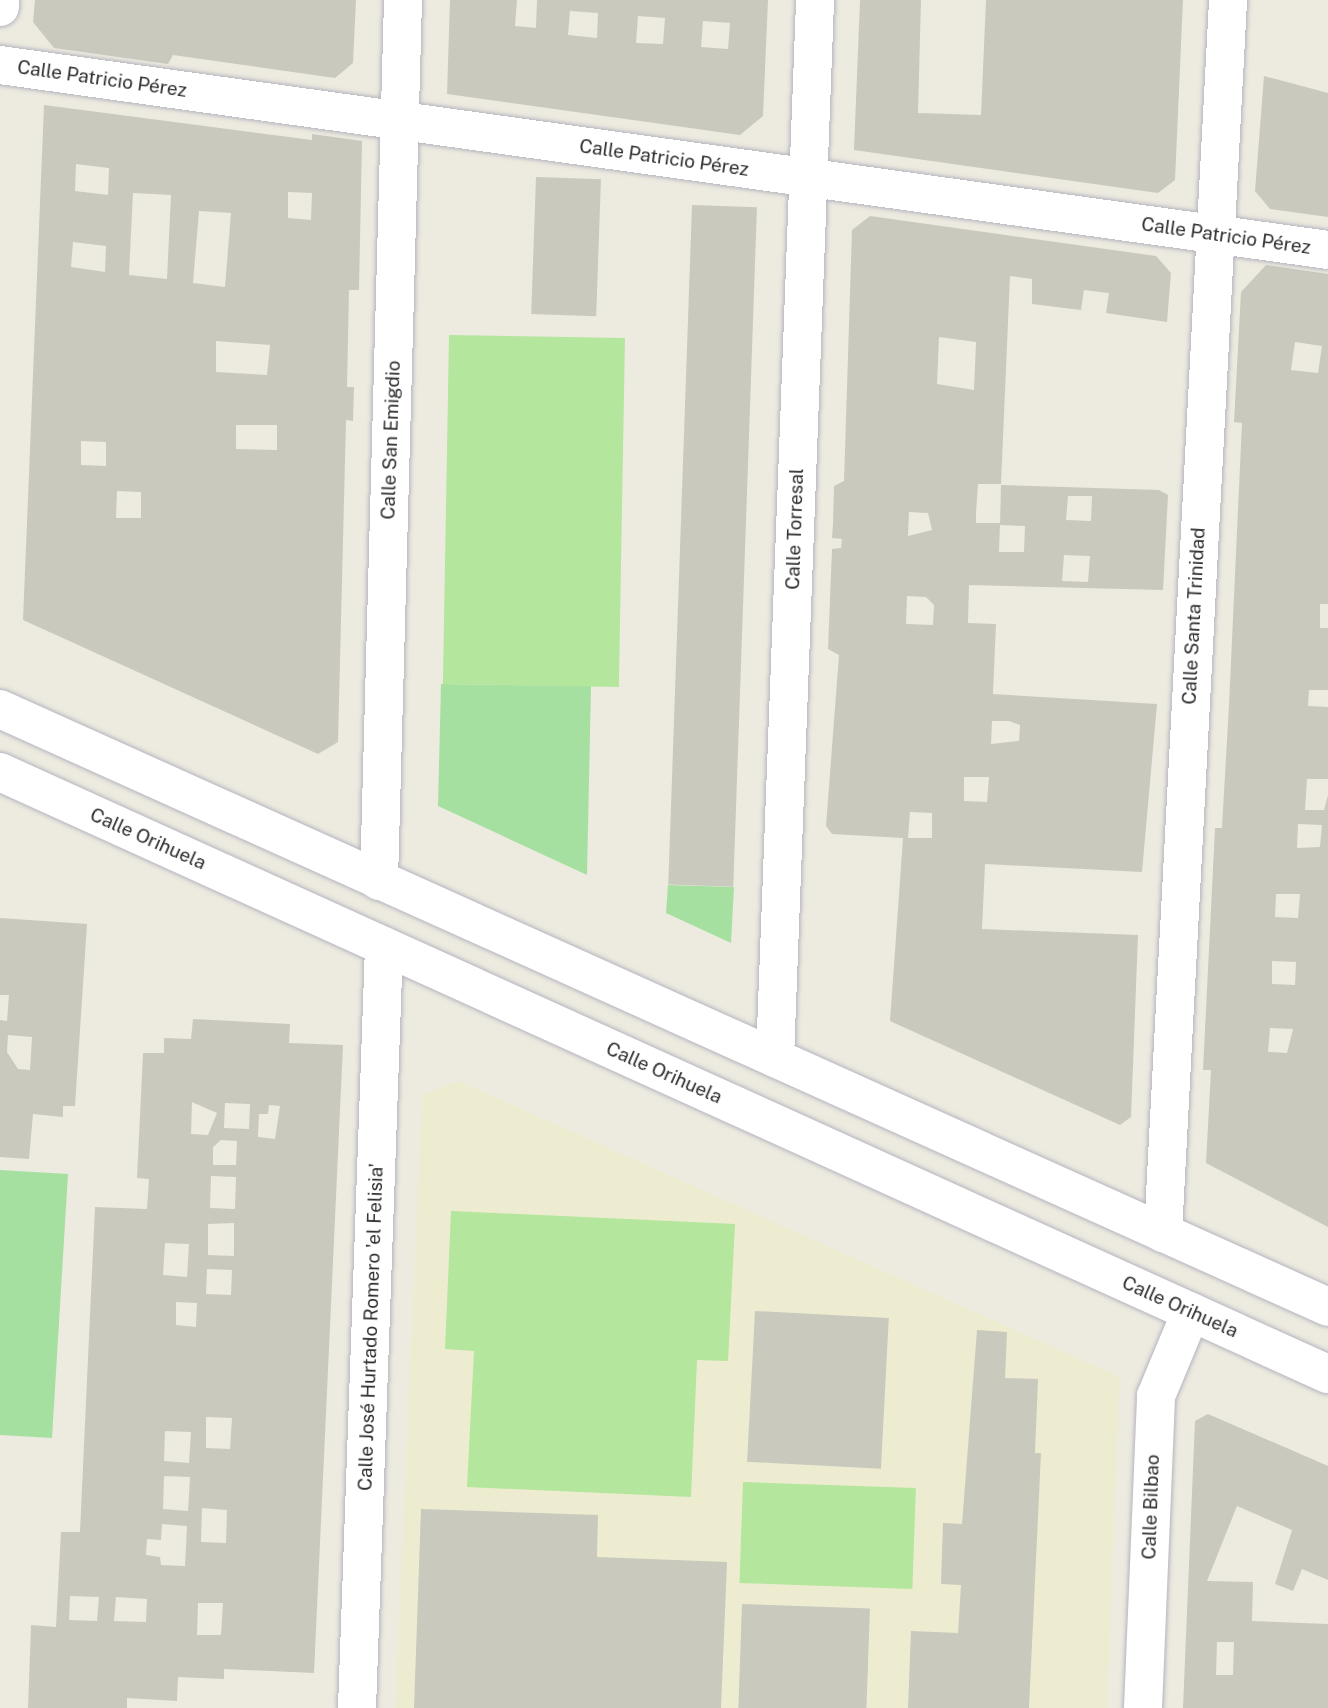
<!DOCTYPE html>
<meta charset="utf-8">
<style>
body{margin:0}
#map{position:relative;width:1328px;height:1708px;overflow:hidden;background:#edebe0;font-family:"Public Sans",sans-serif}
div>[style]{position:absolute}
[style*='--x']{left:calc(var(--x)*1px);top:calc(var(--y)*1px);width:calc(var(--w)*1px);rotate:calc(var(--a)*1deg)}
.education>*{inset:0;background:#edecd1}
.green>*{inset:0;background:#a6e0a1}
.pitch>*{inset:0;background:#b4e69d;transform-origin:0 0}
.building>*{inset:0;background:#c9c9be;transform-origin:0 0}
.roads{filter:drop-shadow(0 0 2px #b5b4bf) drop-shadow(0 0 2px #b5b4bf)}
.minor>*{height:38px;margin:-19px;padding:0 19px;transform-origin:19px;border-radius:19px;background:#fff}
.tertiary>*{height:38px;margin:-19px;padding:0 19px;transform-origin:19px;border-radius:19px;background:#fff}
span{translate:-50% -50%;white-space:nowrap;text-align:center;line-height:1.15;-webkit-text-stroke:5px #fff;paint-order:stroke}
.street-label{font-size:19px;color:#2d2d2d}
</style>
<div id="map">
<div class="education">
<div style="clip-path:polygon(459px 1081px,1120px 1377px,1107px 1708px,395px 1708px,422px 1095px)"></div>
</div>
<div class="green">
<div style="clip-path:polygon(441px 684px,591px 686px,587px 875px,438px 806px)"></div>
<div style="clip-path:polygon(668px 885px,734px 887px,731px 943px,666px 913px)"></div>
<div style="clip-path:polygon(0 1170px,68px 1174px,52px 1438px,0 1435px)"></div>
</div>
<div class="pitch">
<div style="left:449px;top:335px;width:176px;height:349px;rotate:1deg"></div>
<div style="clip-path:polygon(451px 1211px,735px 1224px,728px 1361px,697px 1360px,691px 1497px,467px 1487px,474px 1351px,445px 1349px)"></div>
<div style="left:743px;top:1482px;width:173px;height:101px;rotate:2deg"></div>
</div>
<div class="building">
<div style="clip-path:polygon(35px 0,356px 0,353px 63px,335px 78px,173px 55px,168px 64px,54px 48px,33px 22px)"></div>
<div style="clip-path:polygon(evenodd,450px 0,517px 0,515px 26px,536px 28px,537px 0,768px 0,763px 116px,740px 135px,447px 94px,450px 0,570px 11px,598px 13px,597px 38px,568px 35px,570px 11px,450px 0,638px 16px,665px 18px,663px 44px,636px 43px,638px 16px,450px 0,703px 21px,730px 23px,728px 49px,701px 47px,703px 21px)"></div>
<div style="clip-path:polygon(860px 0,921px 0,918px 113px,981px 115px,986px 0,1183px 0,1175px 180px,1158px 193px,854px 150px)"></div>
<div style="clip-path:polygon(1264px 76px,1328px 93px,1328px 217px,1270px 209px,1255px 191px)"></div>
<div style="clip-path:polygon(evenodd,44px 105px,312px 140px,312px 134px,362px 141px,359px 290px,349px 290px,347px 387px,354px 387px,353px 421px,346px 420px,338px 742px,318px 754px,23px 620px,44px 105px,76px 164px,109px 168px,108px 195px,75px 191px,76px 164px,44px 105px,288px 192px,312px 193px,311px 220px,288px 218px,288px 192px,44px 105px,133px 193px,171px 195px,167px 279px,129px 275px,133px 193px,44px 105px,199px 211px,231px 213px,225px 287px,193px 283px,199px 211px,44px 105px,73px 242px,106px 246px,105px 272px,71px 267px,73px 242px,44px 105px,216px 341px,270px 345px,267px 375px,216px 372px,216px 341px,44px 105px,236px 425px,277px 425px,277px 450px,236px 449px,236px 425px,44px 105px,81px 441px,106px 442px,106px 466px,81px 465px,81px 441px,44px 105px,117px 491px,141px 492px,141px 518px,116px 518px,117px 491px)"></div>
<div style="left:536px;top:177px;width:65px;height:137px;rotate:2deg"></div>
<div style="left:692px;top:205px;width:65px;height:680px;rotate:2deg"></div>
<div style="clip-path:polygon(evenodd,870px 216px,1156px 256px,1171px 273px,1167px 322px,1106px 313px,1109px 293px,1084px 290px,1081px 310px,1032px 304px,1032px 279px,1010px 276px,1001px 484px,978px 484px,976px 513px,976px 523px,1000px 523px,999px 552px,1024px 552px,1025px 526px,1000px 525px,1001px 485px,1159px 490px,1168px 495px,1163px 590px,969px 585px,968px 623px,996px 624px,993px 694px,1157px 704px,1142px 872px,985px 864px,982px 929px,1138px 935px,1131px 1117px,1120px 1125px,890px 1021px,903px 838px,832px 834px,826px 826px,839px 655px,828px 649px,832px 549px,841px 548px,842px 539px,832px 538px,833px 524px,834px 486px,844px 481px,852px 230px,870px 216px,939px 337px,976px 342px,974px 390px,937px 384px,939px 337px,870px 216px,1068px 496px,1092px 496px,1091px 521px,1066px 520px,1068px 496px,870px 216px,909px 512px,928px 513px,932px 530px,908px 536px,909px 512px,870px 216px,1064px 555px,1090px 556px,1088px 582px,1062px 581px,1064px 555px,870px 216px,907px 596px,926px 597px,934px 605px,933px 625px,906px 624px,907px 596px,870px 216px,1009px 721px,1020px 725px,1019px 741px,991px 744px,992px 721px,1009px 721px,870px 216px,964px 777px,989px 777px,987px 802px,964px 801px,964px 777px,870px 216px,910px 812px,932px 813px,932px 838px,908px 838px,910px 812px)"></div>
<div style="clip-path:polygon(evenodd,1266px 265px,1328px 274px,1328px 604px,1320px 604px,1320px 628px,1328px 628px,1328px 690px,1309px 690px,1308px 706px,1328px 707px,1328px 779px,1307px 779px,1305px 810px,1324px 810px,1328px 795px,1328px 1227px,1206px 1163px,1211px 1070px,1203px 1070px,1215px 828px,1222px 828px,1229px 705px,1242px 423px,1234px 422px,1241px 292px,1266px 265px,1295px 342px,1322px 346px,1318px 373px,1291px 370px,1295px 342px,1266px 265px,1298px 824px,1322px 825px,1320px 847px,1297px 848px,1298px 824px,1266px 265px,1276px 894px,1300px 894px,1298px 918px,1275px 917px,1276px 894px,1266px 265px,1272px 961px,1296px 962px,1295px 985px,1272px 984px,1272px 961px,1266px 265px,1270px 1028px,1293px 1029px,1287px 1053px,1268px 1052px,1270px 1028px)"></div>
<div style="clip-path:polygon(evenodd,0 918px,87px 924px,75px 1106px,63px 1106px,63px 1117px,33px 1114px,29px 1159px,0 1157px,0 1020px,7px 1021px,9px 995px,0 995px,0 918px,8px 1035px,32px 1037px,30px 1070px,18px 1069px,7px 1052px,8px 1035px)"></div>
<div style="clip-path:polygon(evenodd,193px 1019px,290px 1024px,289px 1043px,343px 1045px,314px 1673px,224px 1669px,224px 1679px,178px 1677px,177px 1701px,127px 1698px,127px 1708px,28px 1708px,31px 1625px,56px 1627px,61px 1532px,80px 1532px,95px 1207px,147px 1209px,149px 1179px,137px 1178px,143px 1053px,164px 1053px,164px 1038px,191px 1039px,193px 1019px,192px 1102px,217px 1113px,208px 1135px,191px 1134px,192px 1102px,193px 1019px,225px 1103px,250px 1104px,249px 1129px,224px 1128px,225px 1103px,193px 1019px,269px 1105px,280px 1106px,275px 1139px,258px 1137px,259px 1114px,268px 1114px,269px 1105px,193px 1019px,221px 1140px,237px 1141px,236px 1165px,213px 1165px,213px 1147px,221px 1140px,193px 1019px,211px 1176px,236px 1177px,235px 1209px,210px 1208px,211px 1176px,193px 1019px,234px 1223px,234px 1256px,208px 1255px,208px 1224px,234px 1223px,193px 1019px,165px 1243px,189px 1244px,187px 1277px,163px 1275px,165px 1243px,193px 1019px,207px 1269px,232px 1270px,231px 1295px,206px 1294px,207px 1269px,193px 1019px,176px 1302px,197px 1303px,196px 1327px,176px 1325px,176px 1302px,193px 1019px,206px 1417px,232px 1418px,230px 1449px,206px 1448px,206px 1417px,193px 1019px,165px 1431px,191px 1432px,189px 1463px,164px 1461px,165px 1431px,193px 1019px,164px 1476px,190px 1477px,188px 1511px,163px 1509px,164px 1476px,193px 1019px,202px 1508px,227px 1510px,226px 1543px,201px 1542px,202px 1508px,193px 1019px,162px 1524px,187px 1526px,185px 1566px,161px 1565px,160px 1557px,146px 1555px,147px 1539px,161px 1540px,162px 1524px,193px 1019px,70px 1596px,99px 1597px,97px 1621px,69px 1620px,70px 1596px,193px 1019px,116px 1597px,147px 1599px,146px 1622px,114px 1621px,116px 1597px,193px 1019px,198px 1603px,223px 1603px,221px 1635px,197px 1635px,198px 1603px)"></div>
<div style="left:755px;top:1311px;width:134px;height:151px;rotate:3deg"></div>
<div style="clip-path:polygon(977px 1330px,1007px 1332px,1005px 1378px,1038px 1379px,1035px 1453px,1041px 1453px,1029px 1708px,908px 1708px,911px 1631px,958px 1633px,961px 1585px,941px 1584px,943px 1523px,962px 1524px)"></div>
<div style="clip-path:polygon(evenodd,1208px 1414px,1328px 1466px,1328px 1580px,1302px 1569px,1293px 1591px,1275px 1584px,1292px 1530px,1237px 1506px,1207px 1581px,1253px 1582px,1252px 1621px,1328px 1624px,1328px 1708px,1183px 1708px,1195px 1421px,1208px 1414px,1217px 1642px,1234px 1642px,1233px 1675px,1216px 1675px,1217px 1642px)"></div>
<div style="clip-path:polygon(421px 1509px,598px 1515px,597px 1557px,727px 1562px,721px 1708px,414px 1708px)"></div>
<div style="left:742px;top:1604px;width:128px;height:104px;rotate:2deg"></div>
</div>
<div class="roads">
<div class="minor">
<div style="--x:0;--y:7;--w:7;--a:-90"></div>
<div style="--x:0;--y:65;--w:1341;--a:7.93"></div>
<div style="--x:379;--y:881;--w:881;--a:-88.44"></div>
<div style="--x:775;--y:1058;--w:1059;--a:-87.83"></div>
<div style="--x:1163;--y:1233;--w:1235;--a:-86.98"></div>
<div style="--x:357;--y:1708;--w:762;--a:-87.97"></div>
<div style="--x:1143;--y:1708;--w:312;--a:-87.6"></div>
<div style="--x:1156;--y:1396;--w:91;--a:-67.4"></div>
</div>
<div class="tertiary">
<div style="--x:0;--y:709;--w:1456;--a:24.24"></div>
<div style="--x:0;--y:772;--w:1458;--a:24.39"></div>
</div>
</div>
<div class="street-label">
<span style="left:102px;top:79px;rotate:8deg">Calle Patricio Pérez</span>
<span style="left:664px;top:158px;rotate:8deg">Calle Patricio Pérez</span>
<span style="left:1226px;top:236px;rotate:8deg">Calle Patricio Pérez</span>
<span style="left:391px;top:440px;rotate:-88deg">Calle San Emigdio</span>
<span style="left:795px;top:529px;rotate:-88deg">Calle Torresal</span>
<span style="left:1194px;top:616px;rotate:-87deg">Calle Santa Trinidad</span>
<span style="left:148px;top:839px;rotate:24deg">Calle Orihuela</span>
<span style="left:664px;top:1073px;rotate:24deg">Calle Orihuela</span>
<span style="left:1180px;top:1307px;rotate:24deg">Calle Orihuela</span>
<span style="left:371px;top:1327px;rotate:-88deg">Calle José Hurtado Romero 'el Felisia'</span>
<span style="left:1151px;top:1507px;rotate:-88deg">Calle Bilbao</span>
</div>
</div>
